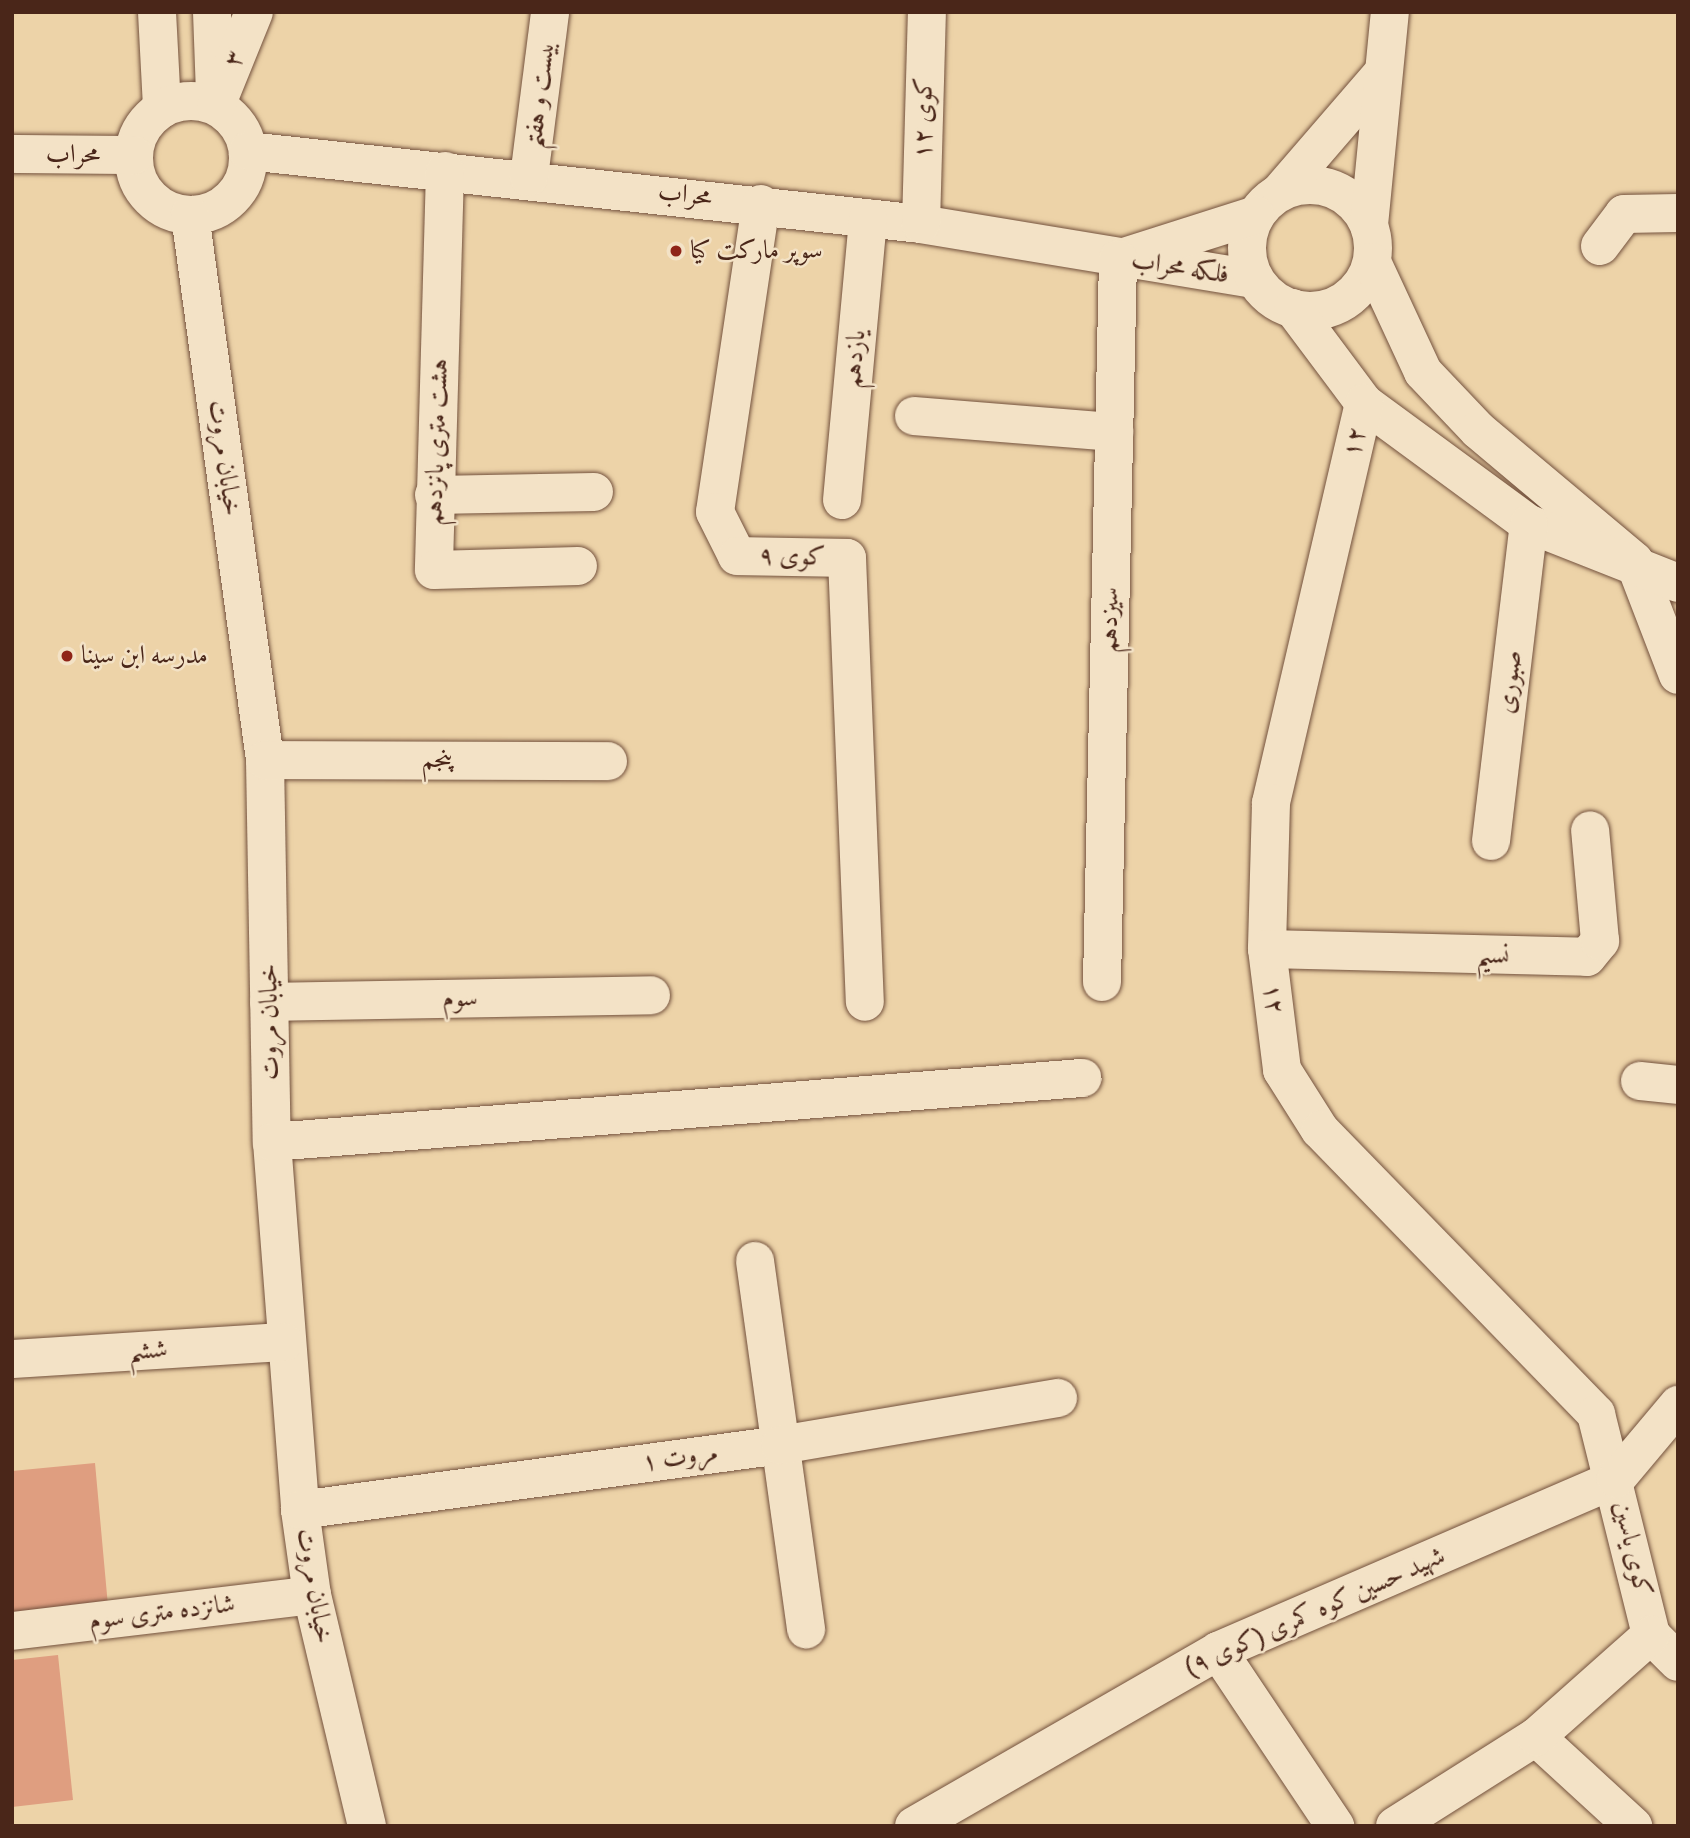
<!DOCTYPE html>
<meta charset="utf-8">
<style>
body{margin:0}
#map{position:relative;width:1690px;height:1838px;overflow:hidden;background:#edd3a8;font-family:"IM FELL DW Pica",Amiri,serif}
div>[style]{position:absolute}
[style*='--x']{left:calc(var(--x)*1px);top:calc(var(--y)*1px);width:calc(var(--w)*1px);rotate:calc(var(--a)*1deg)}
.building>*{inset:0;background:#df9e80}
.roads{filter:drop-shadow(0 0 2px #73513d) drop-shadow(0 0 2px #73513d)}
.minor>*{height:38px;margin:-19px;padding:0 19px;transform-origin:19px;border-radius:19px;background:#f3e2c6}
.minor>.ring{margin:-19px;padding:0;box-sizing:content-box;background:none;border:38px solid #f3e2c6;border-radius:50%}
.dots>*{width:19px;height:19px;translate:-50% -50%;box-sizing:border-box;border:4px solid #f3e2c6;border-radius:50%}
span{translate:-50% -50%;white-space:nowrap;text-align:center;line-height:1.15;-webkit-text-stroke:5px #f3e2c6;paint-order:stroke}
.street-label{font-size:26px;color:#4a2619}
.poi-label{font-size:26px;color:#4a2619}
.left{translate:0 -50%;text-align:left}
.frame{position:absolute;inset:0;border:14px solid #4a2619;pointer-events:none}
</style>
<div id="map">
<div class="building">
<div style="clip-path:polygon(95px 1463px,108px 1606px,12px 1615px,12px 1471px)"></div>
<div style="clip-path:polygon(58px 1655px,73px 1800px,12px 1807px,12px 1660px)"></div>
</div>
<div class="roads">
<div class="minor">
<div style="--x:157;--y:12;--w:97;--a:87"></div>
<div style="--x:212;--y:12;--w:82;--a:87.9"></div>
<div class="ring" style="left:134px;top:101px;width:76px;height:76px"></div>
<div style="--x:216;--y:106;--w:101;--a:-68"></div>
<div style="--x:248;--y:151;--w:677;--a:6.19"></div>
<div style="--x:921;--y:224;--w:338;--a:9.4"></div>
<div style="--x:12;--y:154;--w:122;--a:0.5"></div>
<div style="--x:445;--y:171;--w:399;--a:91.6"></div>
<div style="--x:434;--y:570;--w:144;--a:-1.6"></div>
<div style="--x:529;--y:177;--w:166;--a:-82.7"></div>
<div class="ring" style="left:1247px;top:185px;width:88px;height:88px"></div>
<div style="--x:1280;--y:192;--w:153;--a:-49.2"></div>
<div style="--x:761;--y:204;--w:311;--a:98.5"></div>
<div style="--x:715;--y:512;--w:49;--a:63.4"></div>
<div style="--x:737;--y:556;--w:110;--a:1"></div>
<div style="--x:847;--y:558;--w:444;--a:87.7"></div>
<div style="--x:190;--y:215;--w:550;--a:82.16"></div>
<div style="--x:265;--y:760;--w:382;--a:89"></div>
<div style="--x:272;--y:1142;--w:369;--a:85.6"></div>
<div style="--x:300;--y:1510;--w:86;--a:82"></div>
<div style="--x:312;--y:1595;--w:237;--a:76.6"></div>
<div style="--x:921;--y:224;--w:212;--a:-88.4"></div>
<div style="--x:1369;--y:225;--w:214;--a:-84.4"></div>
<div style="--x:1600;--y:246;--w:40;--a:-53"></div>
<div style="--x:1624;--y:214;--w:54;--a:-1.1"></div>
<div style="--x:1127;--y:256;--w:135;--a:-17.6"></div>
<div style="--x:1372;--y:262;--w:121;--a:65.1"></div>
<div style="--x:1423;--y:372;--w:80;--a:46.5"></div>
<div style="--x:1478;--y:430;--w:204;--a:40"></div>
<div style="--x:1634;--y:561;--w:122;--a:68.9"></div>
<div style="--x:1293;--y:308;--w:119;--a:53.2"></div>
<div style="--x:1364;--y:403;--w:205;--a:36.3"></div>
<div style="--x:1529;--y:524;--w:160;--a:21.6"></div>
<div style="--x:1364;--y:403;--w:411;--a:103.1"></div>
<div style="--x:1271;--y:803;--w:146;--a:91.6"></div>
<div style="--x:1267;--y:949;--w:122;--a:82.9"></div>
<div style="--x:1282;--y:1070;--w:71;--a:57.7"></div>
<div style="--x:1320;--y:1130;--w:396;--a:45.8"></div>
<div style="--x:1596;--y:1414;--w:228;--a:76"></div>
<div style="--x:1651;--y:1635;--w:38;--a:45"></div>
<div style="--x:914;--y:416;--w:201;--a:4.6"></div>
<div style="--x:434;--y:495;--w:160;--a:-1.1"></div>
<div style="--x:842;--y:500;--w:283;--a:-84.7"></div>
<div style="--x:265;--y:760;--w:343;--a:0.2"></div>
<div style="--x:1491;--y:841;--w:319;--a:-83.2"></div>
<div style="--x:1267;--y:949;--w:320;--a:1.4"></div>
<div style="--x:1587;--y:957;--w:21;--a:-51"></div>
<div style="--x:1600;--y:941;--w:111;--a:-95.1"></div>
<div style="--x:1102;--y:982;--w:723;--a:-88.73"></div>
<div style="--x:269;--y:1002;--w:382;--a:-1"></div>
<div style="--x:1640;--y:1081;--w:38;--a:6"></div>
<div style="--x:272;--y:1142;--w:813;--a:-4.52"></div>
<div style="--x:755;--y:1261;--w:372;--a:82.1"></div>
<div style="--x:12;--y:1359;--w:272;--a:-3.6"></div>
<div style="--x:300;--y:1510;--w:484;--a:-7.7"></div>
<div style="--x:780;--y:1445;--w:282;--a:-9.6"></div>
<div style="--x:12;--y:1631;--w:302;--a:-6.8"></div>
<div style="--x:1218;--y:1651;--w:211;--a:56.2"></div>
<div style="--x:1536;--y:1737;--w:132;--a:42.5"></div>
<div style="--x:914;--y:1826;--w:351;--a:-29.9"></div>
<div style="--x:1218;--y:1651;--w:434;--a:-23.4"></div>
<div style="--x:1616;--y:1479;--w:97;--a:-50"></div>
<div style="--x:1395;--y:1826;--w:167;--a:-32.3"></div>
<div style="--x:1536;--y:1737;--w:154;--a:-41.6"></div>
</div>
</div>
<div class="dots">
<div style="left:676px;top:251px;background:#8f2418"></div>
<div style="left:67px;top:656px;background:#8f2418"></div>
</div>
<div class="street-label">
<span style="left:235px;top:59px;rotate:-68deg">۳</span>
<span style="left:540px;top:95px;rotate:-83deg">بیست و هفتم</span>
<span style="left:924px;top:118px;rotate:-89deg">کوی ۱۲</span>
<span style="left:73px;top:155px">محراب</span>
<span style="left:685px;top:195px;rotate:7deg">محراب</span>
<span style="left:1180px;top:268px;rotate:9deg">فلکه محراب</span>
<span style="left:855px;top:359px;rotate:-85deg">یازدهم</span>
<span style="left:437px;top:442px;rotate:-88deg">هشت متری پانزدهم</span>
<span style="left:1355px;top:442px;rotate:-77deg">۱۲</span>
<span style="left:224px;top:458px;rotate:82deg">خیابان مروت</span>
<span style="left:792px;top:557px;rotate:1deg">کوی ۹</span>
<span style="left:1110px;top:620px;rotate:-89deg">سیزدهم</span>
<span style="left:1510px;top:682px;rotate:-83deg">صبوری</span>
<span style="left:437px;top:760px">پنجم</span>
<span style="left:1493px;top:956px;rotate:2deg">نسیم</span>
<span style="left:460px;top:999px;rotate:-1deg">سوم</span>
<span style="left:1273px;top:999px;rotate:83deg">۱۲</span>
<span style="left:270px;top:1022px;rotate:-91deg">خیابان مروت</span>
<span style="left:148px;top:1351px;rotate:-4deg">ششم</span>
<span style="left:680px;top:1458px;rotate:-8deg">مروت ۱</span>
<span style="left:1632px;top:1549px;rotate:77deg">کوی یاسین</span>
<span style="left:314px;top:1586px;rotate:80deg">خیابان مروت</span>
<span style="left:1315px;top:1612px;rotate:-24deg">شهید حسین کوه کمری (کوی ۹)</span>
<span style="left:162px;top:1613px;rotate:-7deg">شانزده متری سوم</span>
</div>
<div class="poi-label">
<span class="left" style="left:690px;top:251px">سوپر مارکت کیا</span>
<span class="left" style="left:81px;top:656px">مدرسه ابن سینا</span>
</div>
<div class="frame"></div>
</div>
